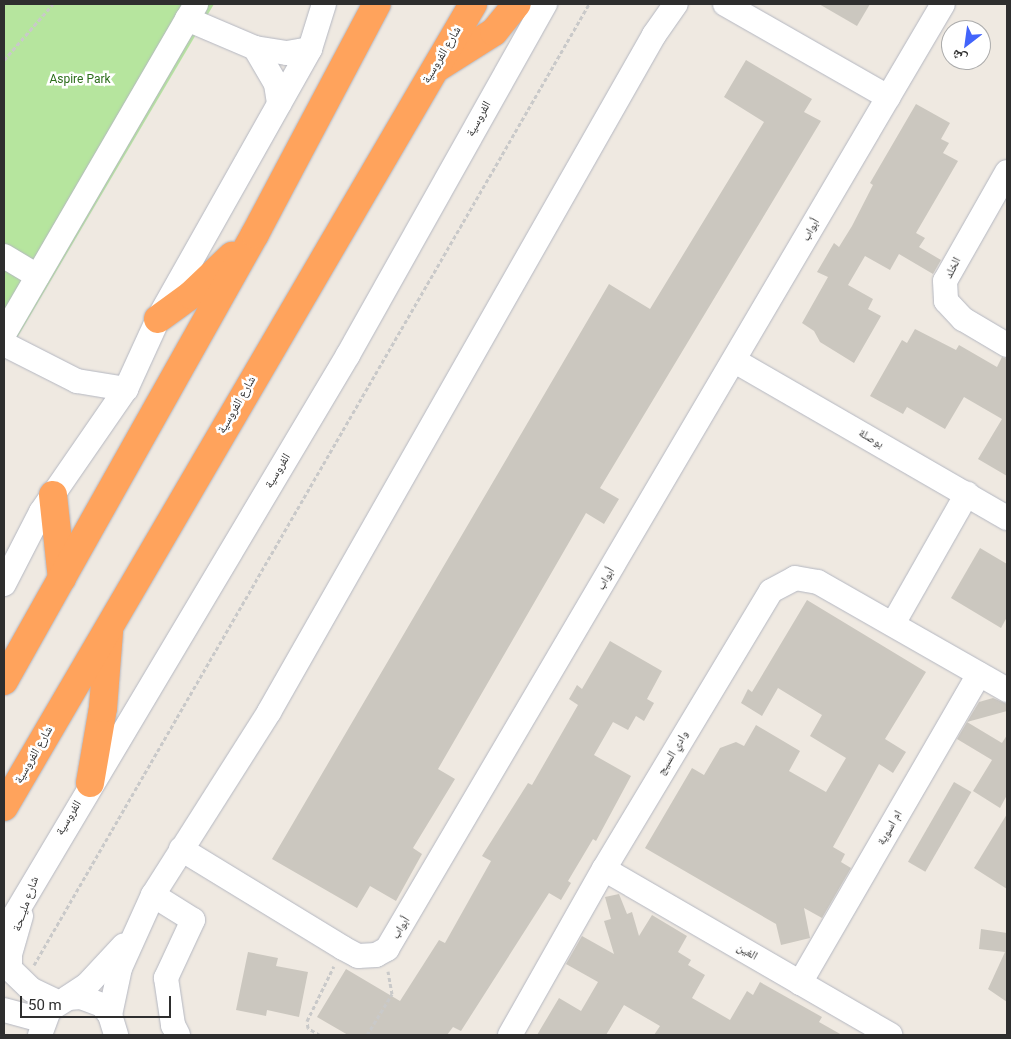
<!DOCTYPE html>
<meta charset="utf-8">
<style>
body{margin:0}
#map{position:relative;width:1011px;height:1039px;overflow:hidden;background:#efe9e1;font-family:Roboto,"Noto Naskh Arabic",sans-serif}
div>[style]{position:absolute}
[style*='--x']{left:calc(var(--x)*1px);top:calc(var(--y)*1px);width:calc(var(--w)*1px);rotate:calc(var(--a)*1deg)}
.green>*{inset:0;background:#b6e59e}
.building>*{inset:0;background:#cbc7bf;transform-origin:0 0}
.path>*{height:3px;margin-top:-1.5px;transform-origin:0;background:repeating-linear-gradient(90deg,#c9c9c9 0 4px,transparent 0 6.5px)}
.roads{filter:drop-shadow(0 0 1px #b4b7c1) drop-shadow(0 0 1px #b4b7c1)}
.minor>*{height:24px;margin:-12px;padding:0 12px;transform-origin:12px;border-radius:12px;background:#fff}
.highway>*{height:28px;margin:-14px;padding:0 14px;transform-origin:14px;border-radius:14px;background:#ffa35c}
span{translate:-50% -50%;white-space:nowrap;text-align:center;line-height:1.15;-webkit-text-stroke:5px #fff;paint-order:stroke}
.street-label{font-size:12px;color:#2e2e2e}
.park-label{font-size:12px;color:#2c6e1b}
.frame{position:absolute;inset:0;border:5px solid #2e2e2e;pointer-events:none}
.north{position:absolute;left:941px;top:20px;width:50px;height:50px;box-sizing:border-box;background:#fff;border:1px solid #ababab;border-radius:50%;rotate:210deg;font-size:14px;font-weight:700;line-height:20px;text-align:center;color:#2e2e2e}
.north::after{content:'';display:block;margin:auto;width:18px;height:22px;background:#4264fb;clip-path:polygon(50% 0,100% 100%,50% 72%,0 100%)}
.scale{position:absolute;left:20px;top:996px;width:151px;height:22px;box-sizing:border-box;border:2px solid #2e2e2e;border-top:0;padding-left:6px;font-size:15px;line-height:18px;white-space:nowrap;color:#2e2e2e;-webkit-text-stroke:4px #fff;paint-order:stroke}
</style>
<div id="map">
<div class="green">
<div style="clip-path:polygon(4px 4px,214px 4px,4px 360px)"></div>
</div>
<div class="building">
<div style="clip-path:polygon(819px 4px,870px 4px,857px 26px)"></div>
<div style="clip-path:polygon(746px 60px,812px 99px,804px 112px,821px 121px,600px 488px,619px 499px,604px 524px,586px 513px,438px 769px,455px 779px,413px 848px,422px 854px,396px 901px,370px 886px,357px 908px,272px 859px,609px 284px,650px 309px,764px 122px,724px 97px)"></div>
<div style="clip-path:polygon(916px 104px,950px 123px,941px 139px,949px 143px,943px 153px,958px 161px,916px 233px,925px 238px,919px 247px,941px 260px,933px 274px,899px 254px,890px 270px,865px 256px,848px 285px,873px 299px,868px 309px,881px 316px,854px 363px,820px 342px,814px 331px,802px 323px,828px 277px,817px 272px,834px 243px,839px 247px,852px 226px,873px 185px,870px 183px)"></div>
<div style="clip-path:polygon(915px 329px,956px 350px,959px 345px,997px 367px,1002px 357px,1007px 359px,1007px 476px,978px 459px,1002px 419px,964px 397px,945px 429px,907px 407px,903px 414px,870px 396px,902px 340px,907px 343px)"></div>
<div style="clip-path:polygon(980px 548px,1007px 564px,1007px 617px,1001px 628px,951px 598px)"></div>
<div style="clip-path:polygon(807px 600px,926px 672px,885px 739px,906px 752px,893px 773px,879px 764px,833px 847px,845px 854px,841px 862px,851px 868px,822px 918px,804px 908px,810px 938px,781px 945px,776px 924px,645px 848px,692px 768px,704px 775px,720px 748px,736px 742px,744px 746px,756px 725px,800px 751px,789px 771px,826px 792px,846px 758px,810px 736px,822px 715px,778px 688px,762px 716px,741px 703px,748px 689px,752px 692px)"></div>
<div style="clip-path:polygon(610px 641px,662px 671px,647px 699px,654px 703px,644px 721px,636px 716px,628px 730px,613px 722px,594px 755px,631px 776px,596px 841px,593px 839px,568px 881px,571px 883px,561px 900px,549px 893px,461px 1031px,453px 1027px,447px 1035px,348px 1035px,317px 1017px,346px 969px,400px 1001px,439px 940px,445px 943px,491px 861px,482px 856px,528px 783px,532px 785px,578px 705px,569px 699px,577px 685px,582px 689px)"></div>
<div style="clip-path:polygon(993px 698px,1007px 704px,1007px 711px,967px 722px,979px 702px)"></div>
<div style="clip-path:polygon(967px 722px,1002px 743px,1007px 735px,1007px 795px,1000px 808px,973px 791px,992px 760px,957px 739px)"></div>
<div style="left:954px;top:782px;width:20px;height:92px;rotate:30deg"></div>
<div style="clip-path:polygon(1007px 814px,1007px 889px,974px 868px)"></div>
<div style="clip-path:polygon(619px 894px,627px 914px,632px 912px,639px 936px,652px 915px,687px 936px,678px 952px,691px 960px,688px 965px,705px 975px,692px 998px,730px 1020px,747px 991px,753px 995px,760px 982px,822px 1017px,819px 1022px,842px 1035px,654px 1035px,660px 1026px,624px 1005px,606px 1035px,537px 1035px,559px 998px,581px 1011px,598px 982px,566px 964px,582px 936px,614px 954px,604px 921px,611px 919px,605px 897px)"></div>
<div style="clip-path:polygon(981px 929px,1007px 933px,1007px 1002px,988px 989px,1005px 952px,979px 949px)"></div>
<div style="clip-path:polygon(248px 952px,278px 958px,276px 966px,308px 972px,299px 1017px,267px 1010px,266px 1016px,236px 1010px)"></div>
</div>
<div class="path">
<div style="--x:4;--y:60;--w:74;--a:-48.8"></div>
<div style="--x:34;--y:965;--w:1110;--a:-59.99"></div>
<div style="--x:320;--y:1035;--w:14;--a:-150"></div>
<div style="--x:308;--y:1028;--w:7;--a:-98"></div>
<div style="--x:307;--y:1021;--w:61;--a:-63.9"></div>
<div style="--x:367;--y:1035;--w:48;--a:-58.6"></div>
<div style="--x:392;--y:994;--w:23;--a:-100"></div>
</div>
<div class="roads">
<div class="minor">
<div style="--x:725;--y:4;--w:188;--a:29.7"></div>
<div style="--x:187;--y:19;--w:74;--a:23.1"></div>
<div style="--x:255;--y:48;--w:32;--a:9"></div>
<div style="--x:287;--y:53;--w:23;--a:-10"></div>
<div style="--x:255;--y:48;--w:42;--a:59.7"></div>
<div style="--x:276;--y:84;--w:20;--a:81"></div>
<div style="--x:1007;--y:172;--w:125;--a:119.6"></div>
<div style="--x:945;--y:281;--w:20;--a:87"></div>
<div style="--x:946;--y:301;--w:25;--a:47"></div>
<div style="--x:963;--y:319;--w:51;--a:30.6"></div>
<div style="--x:4;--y:256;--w:39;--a:31"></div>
<div style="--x:4;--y:334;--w:382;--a:-59.8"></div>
<div style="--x:4;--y:344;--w:82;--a:26.9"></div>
<div style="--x:77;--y:381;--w:50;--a:9.3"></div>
<div style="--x:735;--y:361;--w:314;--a:30"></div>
<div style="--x:4;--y:584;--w:81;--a:-62.8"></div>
<div style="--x:41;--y:512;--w:150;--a:-55.4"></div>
<div style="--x:126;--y:389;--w:77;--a:-65.4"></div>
<div style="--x:158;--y:319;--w:310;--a:-60.6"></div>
<div style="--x:310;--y:49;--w:47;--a:-72.7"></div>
<div style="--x:893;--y:624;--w:150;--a:-60.4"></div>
<div style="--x:181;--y:849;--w:190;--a:31.4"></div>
<div style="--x:343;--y:948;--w:17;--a:28"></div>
<div style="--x:358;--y:956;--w:18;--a:-3"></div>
<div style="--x:376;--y:955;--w:13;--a:-29"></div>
<div style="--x:387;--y:949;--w:1096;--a:-59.53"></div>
<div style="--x:604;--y:869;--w:331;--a:30.1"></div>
<div style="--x:153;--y:895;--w:47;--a:32"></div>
<div style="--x:193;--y:920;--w:64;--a:115"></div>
<div style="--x:166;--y:978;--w:48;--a:81.5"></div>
<div style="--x:173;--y:1025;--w:11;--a:63"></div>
<div style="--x:21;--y:916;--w:40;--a:106"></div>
<div style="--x:10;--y:954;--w:15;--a:90"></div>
<div style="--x:10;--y:969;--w:30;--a:44"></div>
<div style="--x:32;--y:990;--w:29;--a:25"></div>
<div style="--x:4;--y:933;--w:673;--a:-59.24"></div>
<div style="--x:348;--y:355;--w:403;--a:-60.7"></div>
<div style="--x:800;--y:983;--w:357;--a:-59.9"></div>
<div style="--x:67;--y:998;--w:24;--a:-33"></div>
<div style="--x:87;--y:985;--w:54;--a:-47.2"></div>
<div style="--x:4;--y:1010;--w:39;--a:15"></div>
<div style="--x:110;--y:1015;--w:48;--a:-78"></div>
<div style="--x:120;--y:968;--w:80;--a:-65.7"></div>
<div style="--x:153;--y:895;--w:217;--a:-57.6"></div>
<div style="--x:269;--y:712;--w:779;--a:-60.37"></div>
<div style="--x:654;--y:35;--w:38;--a:-55"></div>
<div style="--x:40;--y:1035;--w:27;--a:-70"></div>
<div style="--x:49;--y:1010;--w:22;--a:-32"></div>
<div style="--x:68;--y:998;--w:13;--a:-4"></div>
<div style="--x:81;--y:997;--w:22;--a:21"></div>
<div style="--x:102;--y:1005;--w:13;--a:51"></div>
<div style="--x:110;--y:1015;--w:21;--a:73"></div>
<div style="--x:510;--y:1035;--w:191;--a:-60.5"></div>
<div style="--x:604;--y:869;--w:324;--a:-59"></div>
<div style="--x:771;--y:591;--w:27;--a:-28"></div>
<div style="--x:795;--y:578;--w:23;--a:10"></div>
<div style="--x:818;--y:582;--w:218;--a:29.7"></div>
</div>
<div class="highway">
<div style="--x:437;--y:68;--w:67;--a:-32.3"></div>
<div style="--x:494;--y:32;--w:36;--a:-51"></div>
<div style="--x:158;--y:319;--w:41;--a:-36"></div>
<div style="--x:191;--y:295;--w:57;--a:-43.6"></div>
<div style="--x:53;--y:495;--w:84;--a:83.9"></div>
<div style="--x:4;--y:681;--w:513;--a:-60.68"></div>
<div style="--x:255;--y:234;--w:260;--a:-62.1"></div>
<div style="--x:90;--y:783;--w:76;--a:-80.2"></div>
<div style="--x:103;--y:708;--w:77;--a:-85.5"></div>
<div style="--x:4;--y:807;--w:930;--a:-59.71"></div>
</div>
</div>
<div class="street-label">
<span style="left:442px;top:55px;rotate:-59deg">شارع الفروسية</span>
<span style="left:479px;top:119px;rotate:-61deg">الفروسية</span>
<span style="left:811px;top:230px;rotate:-60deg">أبواب</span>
<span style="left:953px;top:268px;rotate:-63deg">الخلد</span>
<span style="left:237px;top:405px;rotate:-60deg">شارع الفروسية</span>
<span style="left:871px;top:439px;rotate:30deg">بوصلة</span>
<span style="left:278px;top:471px;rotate:-59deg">الفروسية</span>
<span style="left:606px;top:579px;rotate:-60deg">أبواب</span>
<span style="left:673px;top:753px;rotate:-59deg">وادي السيج</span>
<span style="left:34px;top:755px;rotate:-60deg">شارع الفروسية</span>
<span style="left:69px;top:818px;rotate:-59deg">الفروسية</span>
<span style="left:890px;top:828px;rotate:-60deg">ام اسوية</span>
<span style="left:26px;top:904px;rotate:-71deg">شارع مليــحة</span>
<span style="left:401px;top:928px;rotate:-58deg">أبواب</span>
<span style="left:747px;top:952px;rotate:30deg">الغين</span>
</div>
<div class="park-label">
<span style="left:80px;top:80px">Aspire Park</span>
</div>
<div class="frame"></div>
<div class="north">ش</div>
<div class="scale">50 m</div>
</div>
